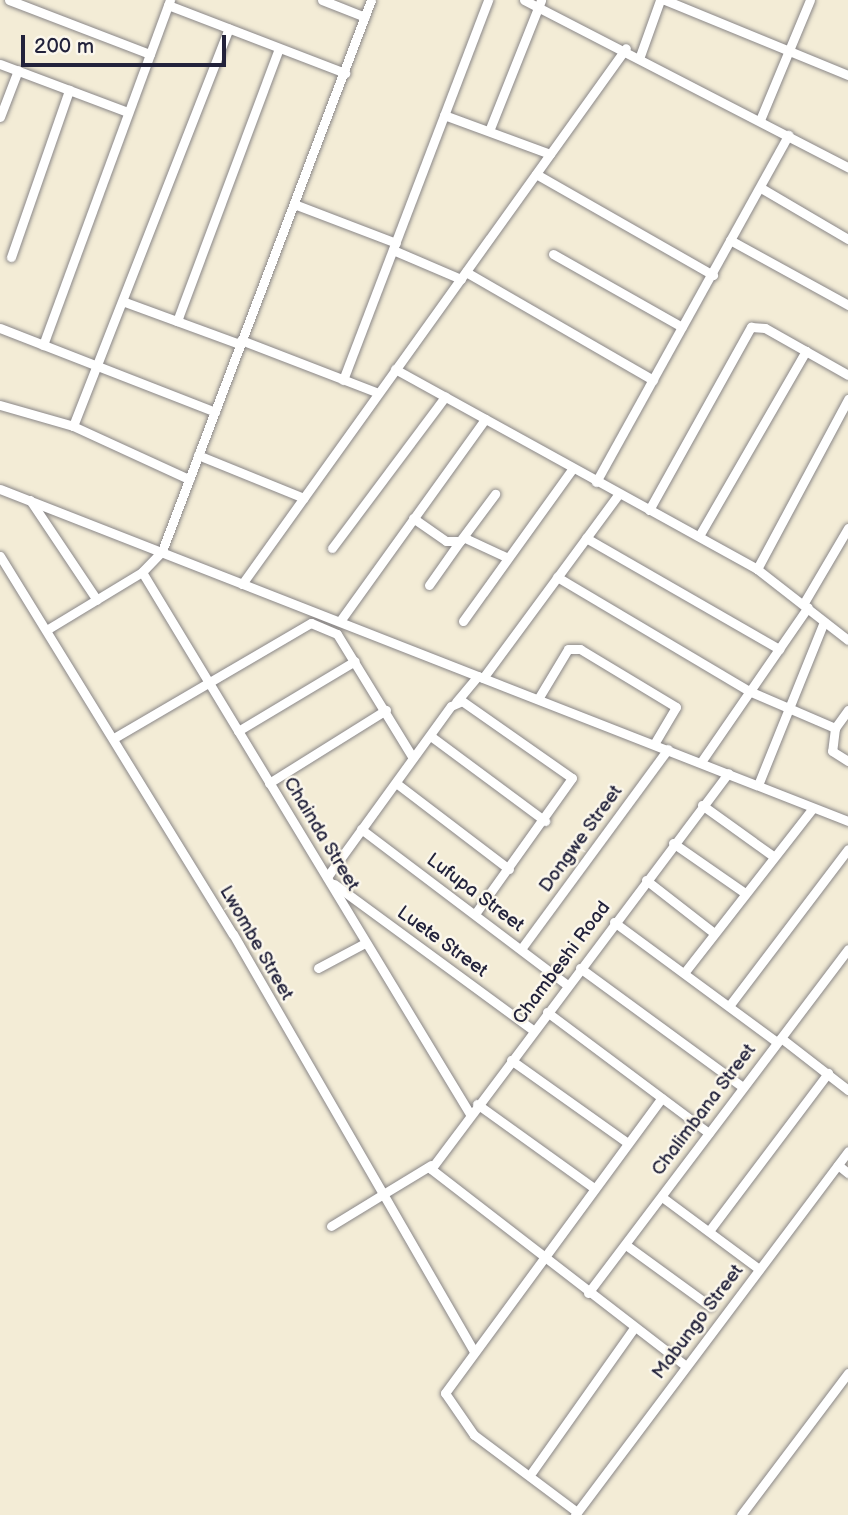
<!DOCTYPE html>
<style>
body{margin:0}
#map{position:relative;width:848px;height:1515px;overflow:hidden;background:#f3ecd6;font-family:"Balsamiq Sans",sans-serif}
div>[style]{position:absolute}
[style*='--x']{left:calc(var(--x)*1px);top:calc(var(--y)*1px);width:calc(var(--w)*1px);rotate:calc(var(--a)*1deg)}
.roads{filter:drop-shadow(0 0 2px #8a8788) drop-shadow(0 0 2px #8a8788)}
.minor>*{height:9px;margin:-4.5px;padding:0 4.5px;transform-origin:4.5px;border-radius:4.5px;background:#fff}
span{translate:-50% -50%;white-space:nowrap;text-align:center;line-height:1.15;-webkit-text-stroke:5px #fbf7ec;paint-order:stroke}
.street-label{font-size:19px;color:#22223b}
.scale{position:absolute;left:21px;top:35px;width:205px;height:32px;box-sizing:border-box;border:4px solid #22223b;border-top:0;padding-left:9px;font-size:21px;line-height:24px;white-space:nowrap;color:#22223b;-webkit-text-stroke:5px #fbf7ec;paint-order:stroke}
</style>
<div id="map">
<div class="roads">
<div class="minor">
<div style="--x:9;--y:0;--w:151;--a:21"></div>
<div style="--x:322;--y:0;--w:46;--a:21.6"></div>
<div style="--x:524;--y:0;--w:365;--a:27.3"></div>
<div style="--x:665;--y:0;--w:198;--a:22.3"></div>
<div style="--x:168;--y:5;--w:190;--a:21"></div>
<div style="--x:640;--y:56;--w:59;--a:-70.3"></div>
<div style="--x:0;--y:64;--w:137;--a:20.6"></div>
<div style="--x:444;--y:115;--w:113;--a:20.2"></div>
<div style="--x:0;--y:117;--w:50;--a:-69"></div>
<div style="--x:760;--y:120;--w:130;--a:-67.4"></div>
<div style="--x:489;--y:131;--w:141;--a:-68.3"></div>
<div style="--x:536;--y:174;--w:204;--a:29.7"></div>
<div style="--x:761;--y:188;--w:101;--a:30.4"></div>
<div style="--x:294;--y:204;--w:109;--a:20.9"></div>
<div style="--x:730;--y:240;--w:135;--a:28.8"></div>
<div style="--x:393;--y:250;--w:74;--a:23.1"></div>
<div style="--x:553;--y:254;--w:148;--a:29.5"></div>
<div style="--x:11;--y:257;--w:177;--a:-70.8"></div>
<div style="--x:466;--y:272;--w:216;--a:30"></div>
<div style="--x:125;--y:302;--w:121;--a:20.2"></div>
<div style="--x:177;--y:321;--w:291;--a:-69.5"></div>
<div style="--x:0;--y:328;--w:231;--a:21.3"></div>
<div style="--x:241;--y:340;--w:147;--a:21.1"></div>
<div style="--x:43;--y:345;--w:368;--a:-69.8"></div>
<div style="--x:395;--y:369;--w:414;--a:28.9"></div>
<div style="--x:757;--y:569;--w:115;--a:38"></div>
<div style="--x:343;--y:380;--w:407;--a:-69.1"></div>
<div style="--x:0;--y:405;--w:76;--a:16"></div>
<div style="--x:73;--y:426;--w:128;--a:24.6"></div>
<div style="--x:73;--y:426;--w:427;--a:-68.6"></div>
<div style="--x:198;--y:455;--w:114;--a:22.1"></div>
<div style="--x:596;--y:482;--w:397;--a:-61"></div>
<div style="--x:0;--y:489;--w:911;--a:21.38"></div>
<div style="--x:30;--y:500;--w:120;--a:56.2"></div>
<div style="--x:649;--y:510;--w:210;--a:-60.9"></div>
<div style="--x:751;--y:327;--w:14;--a:4"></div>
<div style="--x:765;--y:328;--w:95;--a:29.5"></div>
<div style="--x:413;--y:518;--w:40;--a:34.9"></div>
<div style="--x:446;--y:541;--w:14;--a:0"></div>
<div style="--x:460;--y:541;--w:59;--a:-53.3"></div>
<div style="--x:699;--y:536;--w:214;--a:-60"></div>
<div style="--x:465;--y:538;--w:47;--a:24.9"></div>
<div style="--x:586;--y:538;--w:223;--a:29.9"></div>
<div style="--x:332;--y:548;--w:189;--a:-53.2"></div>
<div style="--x:0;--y:556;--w:444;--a:58.4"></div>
<div style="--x:233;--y:934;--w:482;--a:60"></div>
<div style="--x:757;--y:569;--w:193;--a:-61.8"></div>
<div style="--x:142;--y:572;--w:634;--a:58.82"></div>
<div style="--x:557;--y:577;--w:223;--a:30.7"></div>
<div style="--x:749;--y:691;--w:94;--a:23.3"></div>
<div style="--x:242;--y:584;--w:659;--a:-54.38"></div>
<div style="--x:429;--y:585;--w:54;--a:-54.8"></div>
<div style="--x:805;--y:601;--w:85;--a:-59.5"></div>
<div style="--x:340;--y:621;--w:249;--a:-54.3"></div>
<div style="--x:463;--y:621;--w:188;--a:-54.3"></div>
<div style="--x:48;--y:629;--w:110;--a:-31.2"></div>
<div style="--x:142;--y:572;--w:29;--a:-46"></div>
<div style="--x:162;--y:551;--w:589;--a:-69.23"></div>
<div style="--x:483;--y:678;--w:227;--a:-53.6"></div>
<div style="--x:538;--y:699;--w:58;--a:-59"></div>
<div style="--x:568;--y:649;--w:12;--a:0"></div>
<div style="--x:580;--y:649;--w:112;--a:31.1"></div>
<div style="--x:676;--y:707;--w:43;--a:120.7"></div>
<div style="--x:456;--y:702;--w:34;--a:-50"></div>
<div style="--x:848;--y:710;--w:22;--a:126"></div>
<div style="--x:835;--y:728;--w:23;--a:97"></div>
<div style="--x:832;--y:751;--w:19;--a:32"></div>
<div style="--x:238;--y:731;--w:136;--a:-30.9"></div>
<div style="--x:432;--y:737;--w:141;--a:36.6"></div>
<div style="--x:114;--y:738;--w:228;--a:-30.3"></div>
<div style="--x:311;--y:623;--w:28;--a:23"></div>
<div style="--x:337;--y:634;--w:145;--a:58.5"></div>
<div style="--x:701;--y:762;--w:188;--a:-55.4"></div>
<div style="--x:269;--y:783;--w:138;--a:-32"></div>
<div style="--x:396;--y:783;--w:142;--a:37.3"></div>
<div style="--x:758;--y:785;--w:174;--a:-68"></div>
<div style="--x:702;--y:805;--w:87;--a:35.7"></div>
<div style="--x:361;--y:829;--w:258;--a:37.1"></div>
<div style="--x:673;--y:843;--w:88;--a:34.8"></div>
<div style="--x:327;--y:877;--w:211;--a:-54.1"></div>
<div style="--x:451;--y:706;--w:12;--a:-24"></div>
<div style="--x:462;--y:701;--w:134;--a:35"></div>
<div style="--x:572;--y:778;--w:167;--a:125.5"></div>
<div style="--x:646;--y:880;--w:86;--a:37.9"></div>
<div style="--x:334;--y:884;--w:247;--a:36.3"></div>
<div style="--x:614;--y:922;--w:202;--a:36.4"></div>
<div style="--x:521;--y:949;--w:248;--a:-53.7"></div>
<div style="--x:318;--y:968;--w:53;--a:-28"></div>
<div style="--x:580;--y:968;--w:198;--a:36.2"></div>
<div style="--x:684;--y:973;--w:209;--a:-52"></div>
<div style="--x:729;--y:1006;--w:197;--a:-52.8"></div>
<div style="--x:547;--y:1012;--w:202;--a:36.8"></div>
<div style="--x:781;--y:1038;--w:85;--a:37.8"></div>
<div style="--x:511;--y:1060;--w:143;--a:35.4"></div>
<div style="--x:477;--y:1104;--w:144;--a:35.7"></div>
<div style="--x:838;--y:1165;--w:13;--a:39"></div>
<div style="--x:662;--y:1197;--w:121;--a:36.6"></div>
<div style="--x:331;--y:1226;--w:117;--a:-31.4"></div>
<div style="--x:709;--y:1231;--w:198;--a:-53"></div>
<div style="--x:626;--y:1245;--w:104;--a:36"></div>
<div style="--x:588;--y:1293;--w:431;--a:-52.9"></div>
<div style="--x:686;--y:1366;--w:322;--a:-142.3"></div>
<div style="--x:431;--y:1169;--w:495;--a:-53.1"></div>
<div style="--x:532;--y:1472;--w:176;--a:-54.7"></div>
<div style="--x:577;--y:1512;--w:129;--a:-143.2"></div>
<div style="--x:474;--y:1435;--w:51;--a:-124.6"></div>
<div style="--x:445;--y:1393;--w:366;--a:-53.7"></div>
<div style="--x:575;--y:1515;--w:455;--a:-53.1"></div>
<div style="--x:741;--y:1515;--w:178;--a:-53"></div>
</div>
</div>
<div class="street-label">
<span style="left:321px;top:834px;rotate:59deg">Chainda Street</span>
<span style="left:581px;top:839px;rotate:-54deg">Dongwe Street</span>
<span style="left:475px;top:893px;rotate:37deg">Lufupa Street</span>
<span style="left:442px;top:942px;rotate:36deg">Luete Street</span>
<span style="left:256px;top:943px;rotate:60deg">Lwombe Street</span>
<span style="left:562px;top:963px;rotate:-53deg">Chambeshi Road</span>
<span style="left:704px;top:1110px;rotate:-53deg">Chalimbana Street</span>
<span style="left:698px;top:1322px;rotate:-53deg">Mabungo Street</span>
</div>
<div class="scale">200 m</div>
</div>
